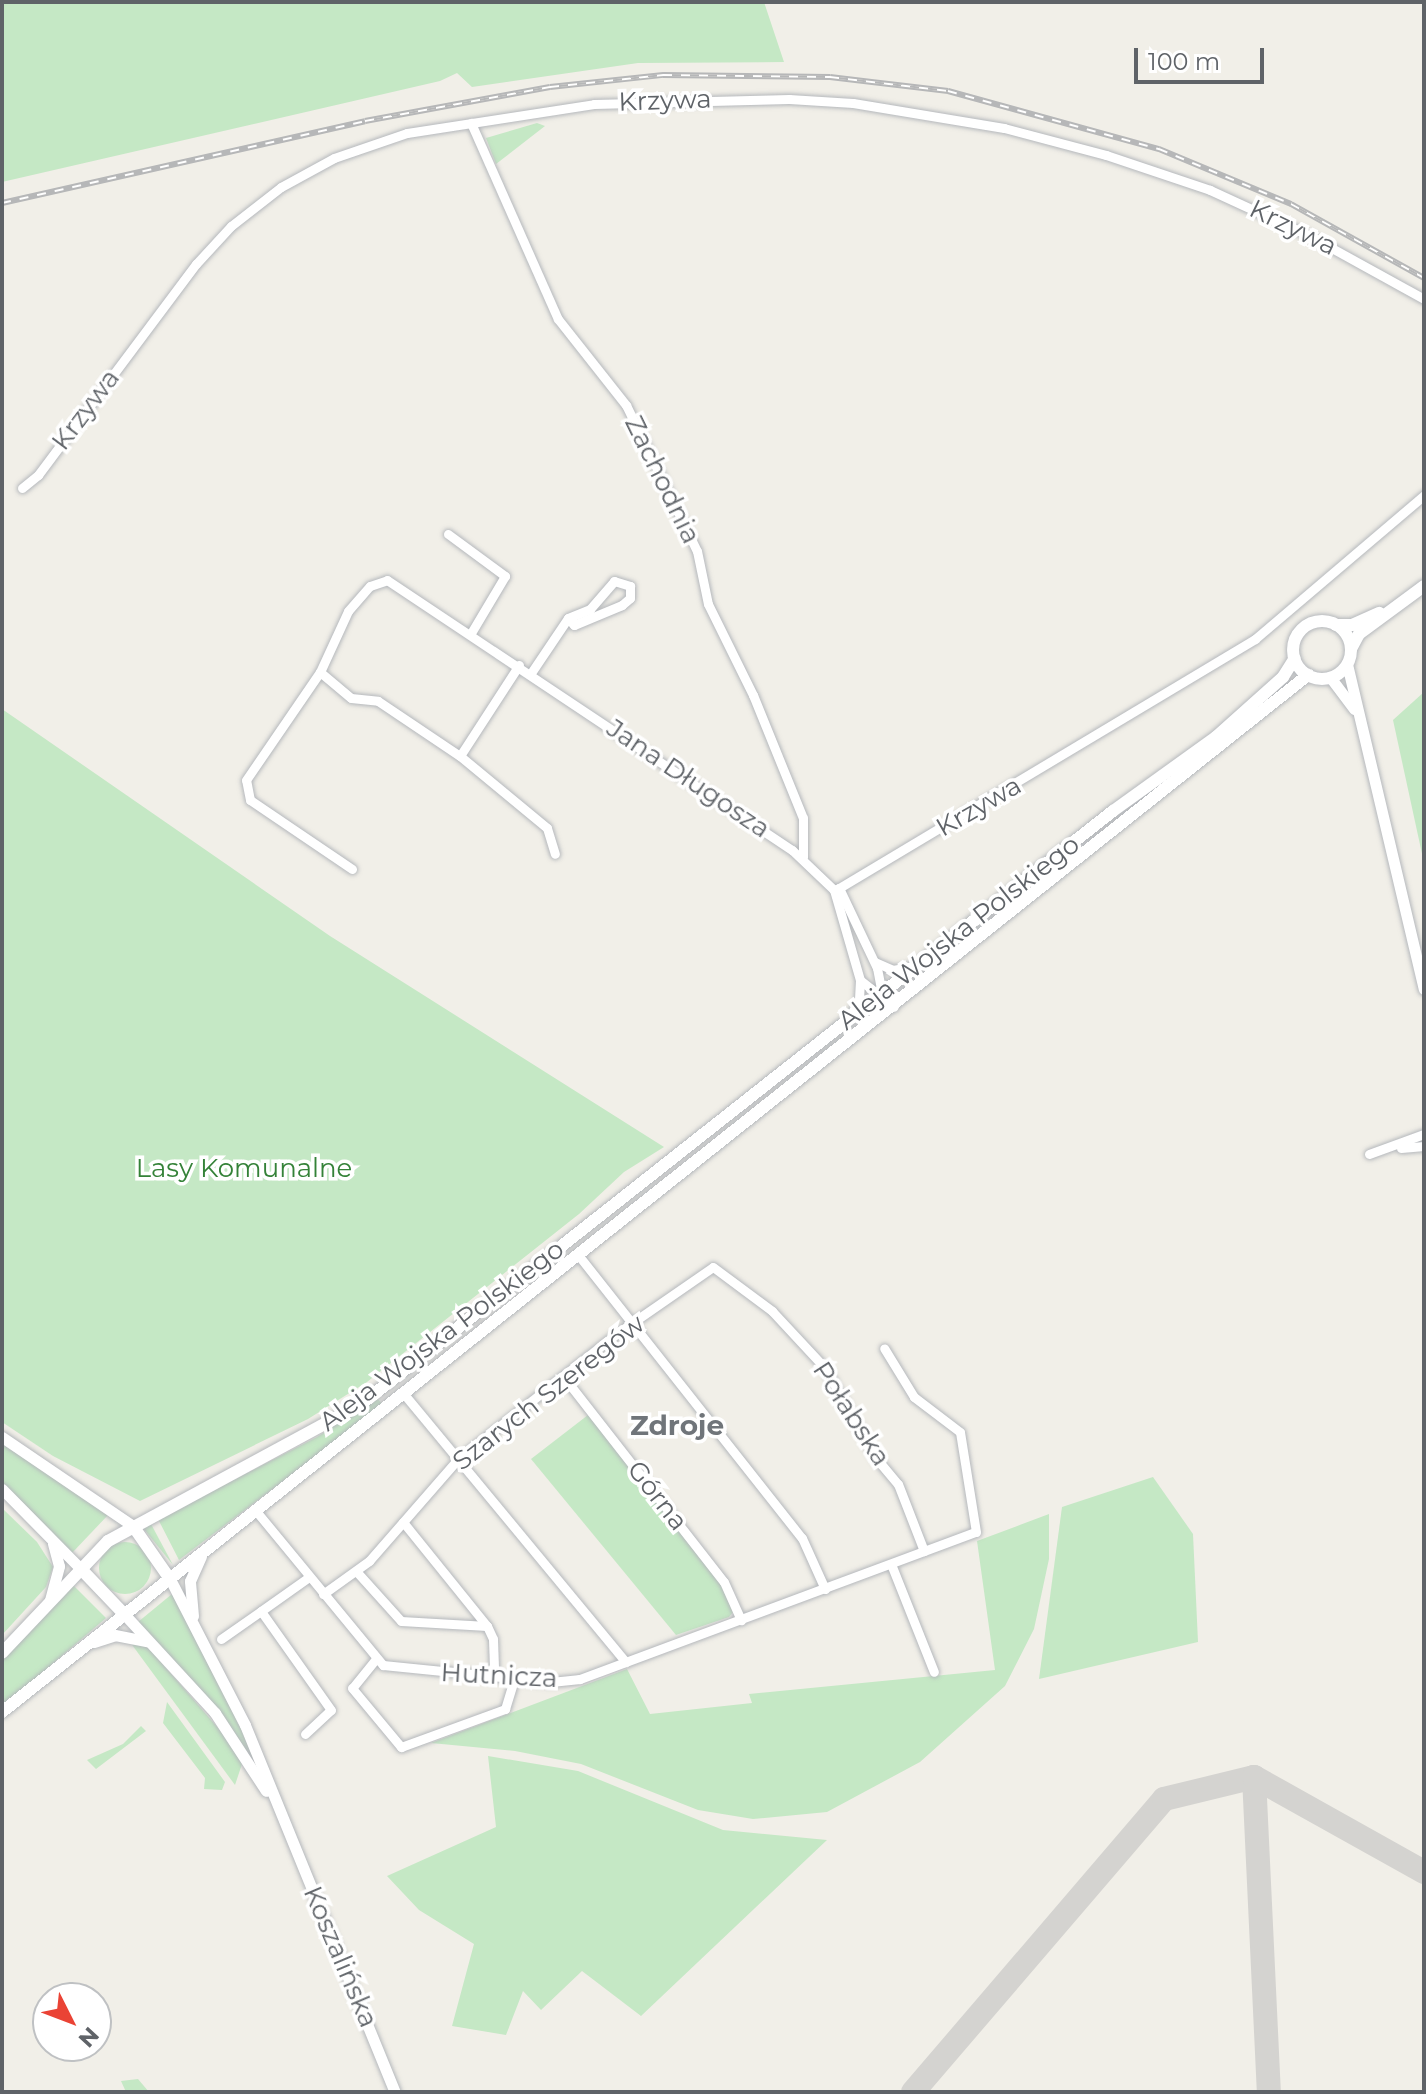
<!DOCTYPE html>
<meta charset="utf-8">
<style>
body{margin:0}
#map{position:relative;width:1426px;height:2094px;overflow:hidden;background:#f1efe8;font-family:Montserrat,sans-serif}
div>[style]{position:absolute}
[style*='--x']{left:calc(var(--x)*1px);top:calc(var(--y)*1px);width:calc(var(--w)*1px);rotate:calc(var(--a)*1deg)}
.green>*{inset:0;background:#c5e8c5}
.round{border-radius:50%}
.taxiway>*{height:24px;margin:-12px;padding:0 12px;transform-origin:12px;border-radius:12px;background:#d4d3d0}
.roads{filter:drop-shadow(0 0 2px #b5b8bc) drop-shadow(0 0 2px #b5b8bc)}
.minor>*{height:9px;margin:-4.5px;padding:0 4.5px;transform-origin:4.5px;border-radius:4.5px;background:#fff}
.tertiary>*{height:11px;margin:-5.5px;padding:0 5.5px;transform-origin:5.5px;border-radius:5.5px;background:#fff}
.secondary>*{height:12px;margin:-6px;padding:0 6px;transform-origin:6px;border-radius:6px;background:#fff}
.secondary>.ring{margin:-6px;padding:0;box-sizing:content-box;background:none;border:12px solid #fff;border-radius:50%}
.rail>*{height:6px;margin-top:-3px;transform-origin:0;background:repeating-linear-gradient(90deg,#fff 0 9px,#b6b7b8 0 18px);box-sizing:border-box;border-block:2px solid #b6b7b8}
span{translate:-50% -50%;white-space:nowrap;text-align:center;line-height:1.15;-webkit-text-stroke:7px #fff;paint-order:stroke}
.street-label{font-size:26px;color:#5f6368}
.park-label{font-size:26px;color:#348238}
.neighbourhood-label{font-size:28px;color:#70757a;font-weight:700}
.frame{position:absolute;inset:0;border:4px solid #5f6368;pointer-events:none}
.north{position:absolute;left:32px;top:1982px;width:80px;height:80px;box-sizing:border-box;background:#fff;border:2px solid #bfc1c3;border-radius:50%;rotate:132deg;font-size:22px;font-weight:700;line-height:32px;text-align:center;color:#5f6368}
.north::after{content:'';display:block;margin:auto;width:28px;height:36px;background:#ea4335;clip-path:polygon(50% 0,100% 100%,50% 72%,0 100%)}
.scale{position:absolute;left:1134px;top:48px;width:130px;height:36px;box-sizing:border-box;border:4px solid #5f6368;border-top:0;padding-left:10px;font-size:24px;line-height:28px;white-space:nowrap;color:#5f6368;-webkit-text-stroke:6px #fff;paint-order:stroke}
</style>
<div id="map">
<div class="green">
<div style="clip-path:polygon(2px 2px,764px 2px,784px 62px,638px 63px,472px 87px,457px 73px,440px 81px,2px 182px)"></div>
<div style="clip-path:polygon(537px 123px,545px 126px,496px 164px,486px 138px)"></div>
<div style="clip-path:polygon(1424px 692px,1424px 863px,1393px 720px)"></div>
<div style="clip-path:polygon(2px 709px,330px 936px,664px 1147px,624px 1172px,579px 1214px,367px 1382px,308px 1419px,140px 1501px,53px 1456px,2px 1422px)"></div>
<div style="clip-path:polygon(377px 1398px,383px 1405px,179px 1560px,158px 1519px,317px 1437px)"></div>
<div style="clip-path:polygon(588px 1415px,723px 1587px,733px 1612px,729px 1617px,676px 1635px,531px 1459px)"></div>
<div style="clip-path:polygon(2px 1442px,109px 1514px,72px 1553px,2px 1482px)"></div>
<div style="clip-path:polygon(1153px 1477px,1193px 1534px,1198px 1642px,1039px 1679px,1062px 1507px)"></div>
<div style="clip-path:polygon(2px 1508px,37px 1542px,53px 1567px,46px 1587px,2px 1635px)"></div>
<div style="clip-path:polygon(1049px 1514px,1049px 1559px,1034px 1629px,1005px 1686px,920px 1762px,827px 1812px,753px 1819px,698px 1810px,581px 1764px,515px 1751px,431px 1743px,627px 1669px,650px 1714px,752px 1703px,749px 1694px,995px 1670px,977px 1541px)"></div>
<div style="clip-path:polygon(151px 1524px,173px 1565px,144px 1529px)"></div>
<div class="round" style="left:99px;top:1542px;width:52px;height:52px"></div>
<div style="clip-path:polygon(73px 1585px,106px 1618px,2px 1707px,2px 1661px)"></div>
<div style="clip-path:polygon(172px 1594px,238px 1719px,262px 1776px,208px 1698px,138px 1622px)"></div>
<div style="clip-path:polygon(127px 1638px,147px 1646px,225px 1736px,242px 1764px,235px 1785px)"></div>
<div style="clip-path:polygon(167px 1702px,225px 1782px,222px 1790px,204px 1789px,205px 1778px,163px 1723px)"></div>
<div style="clip-path:polygon(141px 1726px,146px 1731px,96px 1769px,87px 1760px,123px 1744px)"></div>
<div style="clip-path:polygon(488px 1756px,578px 1771px,723px 1830px,827px 1840px,641px 2016px,582px 1971px,541px 2010px,523px 1991px,506px 2035px,452px 2026px,474px 1944px,419px 1910px,387px 1876px,496px 1827px)"></div>
<div style="clip-path:polygon(138px 2079px,149px 2092px,126px 2092px,121px 2081px)"></div>
</div>
<div class="taxiway">
<div style="--x:1254;--y:1777;--w:315;--a:87.3"></div>
<div style="--x:913;--y:2092;--w:386;--a:-49.4"></div>
<div style="--x:1164;--y:1799;--w:93;--a:-13.7"></div>
<div style="--x:1254;--y:1777;--w:195;--a:29.2"></div>
</div>
<div class="roads">
<div class="minor">
<div style="--x:471;--y:123;--w:214;--a:66.1"></div>
<div style="--x:558;--y:319;--w:110;--a:51.7"></div>
<div style="--x:626;--y:405;--w:162;--a:64.1"></div>
<div style="--x:697;--y:551;--w:54;--a:78.3"></div>
<div style="--x:708;--y:604;--w:102;--a:63.7"></div>
<div style="--x:753;--y:695;--w:133;--a:67.9"></div>
<div style="--x:803;--y:818;--w:39;--a:90"></div>
<div style="--x:22;--y:488;--w:21;--a:-39"></div>
<div style="--x:38;--y:475;--w:264;--a:-53.2"></div>
<div style="--x:196;--y:264;--w:52;--a:-47.4"></div>
<div style="--x:231;--y:226;--w:63;--a:-38"></div>
<div style="--x:281;--y:187;--w:60;--a:-28.7"></div>
<div style="--x:334;--y:158;--w:77;--a:-18.9"></div>
<div style="--x:407;--y:133;--w:189;--a:-8.8"></div>
<div style="--x:594;--y:104;--w:195;--a:-1.5"></div>
<div style="--x:789;--y:99;--w:64;--a:3.6"></div>
<div style="--x:853;--y:103;--w:153;--a:9.4"></div>
<div style="--x:1004;--y:128;--w:106;--a:14.8"></div>
<div style="--x:1106;--y:155;--w:110;--a:18.6"></div>
<div style="--x:1210;--y:190;--w:110;--a:24.7"></div>
<div style="--x:1310;--y:236;--w:130;--a:28.9"></div>
<div style="--x:448;--y:534;--w:71;--a:36.4"></div>
<div style="--x:505;--y:576;--w:66;--a:120.8"></div>
<div style="--x:519;--y:665;--w:108;--a:123"></div>
<div style="--x:460;--y:756;--w:113;--a:39.6"></div>
<div style="--x:547;--y:828;--w:27;--a:73"></div>
<div style="--x:320;--y:672;--w:40;--a:40"></div>
<div style="--x:351;--y:698;--w:27;--a:6"></div>
<div style="--x:378;--y:701;--w:99;--a:33.9"></div>
<div style="--x:531;--y:673;--w:66;--a:-56.1"></div>
<div style="--x:568;--y:618;--w:24;--a:-22"></div>
<div style="--x:590;--y:609;--w:37;--a:-49"></div>
<div style="--x:614;--y:581;--w:17;--a:17"></div>
<div style="--x:630;--y:586;--w:12;--a:90"></div>
<div style="--x:630;--y:598;--w:11;--a:139"></div>
<div style="--x:622;--y:605;--w:52;--a:157.4"></div>
<div style="--x:574;--y:625;--w:9;--a:-131"></div>
<div style="--x:352;--y:869;--w:123;--a:-145.9"></div>
<div style="--x:250;--y:800;--w:20;--a:-101"></div>
<div style="--x:246;--y:780;--w:131;--a:-55.6"></div>
<div style="--x:320;--y:672;--w:67;--a:-65.3"></div>
<div style="--x:348;--y:611;--w:33;--a:-49"></div>
<div style="--x:370;--y:586;--w:18;--a:-19"></div>
<div style="--x:387;--y:580;--w:487;--a:33.7"></div>
<div style="--x:792;--y:850;--w:58;--a:43.6"></div>
<div style="--x:834;--y:890;--w:5;--a:-22"></div>
<div style="--x:839;--y:888;--w:485;--a:-30.9"></div>
<div style="--x:1255;--y:639;--w:222;--a:-40.4"></div>
<div style="--x:839;--y:888;--w:89;--a:64.6"></div>
<div style="--x:877;--y:968;--w:25;--a:79"></div>
<div style="--x:834;--y:890;--w:94;--a:73.9"></div>
<div style="--x:860;--y:980;--w:20;--a:93"></div>
<div style="--x:859;--y:1000;--w:18;--a:119"></div>
<div style="--x:875;--y:962;--w:20;--a:24"></div>
<div style="--x:893;--y:970;--w:20;--a:-11"></div>
<div style="--x:860;--y:980;--w:43;--a:38.5"></div>
<div style="--x:1401;--y:1148;--w:23;--a:-5"></div>
<div style="--x:1369;--y:1154;--w:59;--a:-20"></div>
<div style="--x:579;--y:1256;--w:360;--a:51.7"></div>
<div style="--x:802;--y:1538;--w:56;--a:65.7"></div>
<div style="--x:563;--y:1376;--w:261;--a:52"></div>
<div style="--x:724;--y:1582;--w:42;--a:65.9"></div>
<div style="--x:404;--y:1394;--w:348;--a:50.4"></div>
<div style="--x:256;--y:1511;--w:200;--a:50.5"></div>
<div style="--x:383;--y:1665;--w:169;--a:5.8"></div>
<div style="--x:551;--y:1682;--w:29;--a:-6"></div>
<div style="--x:580;--y:1679;--w:422;--a:-20.4"></div>
<div style="--x:976;--y:1532;--w:101;--a:-99.1"></div>
<div style="--x:960;--y:1432;--w:58;--a:-142.7"></div>
<div style="--x:914;--y:1397;--w:57;--a:-121.5"></div>
<div style="--x:403;--y:1522;--w:134;--a:51.1"></div>
<div style="--x:487;--y:1626;--w:14;--a:65"></div>
<div style="--x:493;--y:1639;--w:38;--a:88"></div>
<div style="--x:891;--y:1564;--w:116;--a:68.3"></div>
<div style="--x:356;--y:1571;--w:67;--a:48"></div>
<div style="--x:401;--y:1621;--w:86;--a:3.3"></div>
<div style="--x:323;--y:1594;--w:57;--a:-35.7"></div>
<div style="--x:369;--y:1561;--w:135;--a:-48.9"></div>
<div style="--x:458;--y:1459;--w:205;--a:-38.3"></div>
<div style="--x:619;--y:1332;--w:114;--a:-34.7"></div>
<div style="--x:713;--y:1267;--w:74;--a:36.7"></div>
<div style="--x:772;--y:1311;--w:78;--a:47.1"></div>
<div style="--x:825;--y:1368;--w:103;--a:60.5"></div>
<div style="--x:876;--y:1458;--w:34;--a:50"></div>
<div style="--x:898;--y:1484;--w:72;--a:68.8"></div>
<div style="--x:221;--y:1639;--w:49;--a:-35"></div>
<div style="--x:375;--y:1660;--w:36;--a:129"></div>
<div style="--x:352;--y:1688;--w:77;--a:50.3"></div>
<div style="--x:401;--y:1747;--w:111;--a:-20.1"></div>
<div style="--x:505;--y:1709;--w:31;--a:-73"></div>
<div style="--x:305;--y:1734;--w:35;--a:-43"></div>
<div style="--x:331;--y:1710;--w:121;--a:-125.3"></div>
<div style="--x:261;--y:1611;--w:59;--a:-35.3"></div>
</div>
<div class="tertiary">
<div style="--x:1347;--y:664;--w:334;--a:76.7"></div>
<div style="--x:1330;--y:677;--w:40;--a:53"></div>
<div style="--x:2;--y:1437;--w:158;--a:34.2"></div>
<div style="--x:2;--y:1489;--w:112;--a:45.4"></div>
<div style="--x:170;--y:1579;--w:164;--a:62.8"></div>
<div style="--x:245;--y:1725;--w:396;--a:67.8"></div>
<div style="--x:50;--y:1600;--w:35;--a:-75"></div>
<div style="--x:59;--y:1566;--w:23;--a:-105"></div>
<div style="--x:125;--y:1615;--w:133;--a:47.4"></div>
<div style="--x:215;--y:1713;--w:93;--a:56.8"></div>
<div style="--x:193;--y:1616;--w:35;--a:-95"></div>
<div style="--x:190;--y:1581;--w:27;--a:-66"></div>
<div style="--x:94;--y:1642;--w:22;--a:-18"></div>
<div style="--x:115;--y:1635;--w:33;--a:11"></div>
</div>
<div class="secondary">
<div class="ring" style="left:1293px;top:621px;width:46px;height:46px"></div>
<div style="--x:1336;--y:625;--w:16;--a:0"></div>
<div style="--x:1352;--y:625;--w:30;--a:-24"></div>
<div style="--x:1351;--y:649;--w:17;--a:-62"></div>
<div style="--x:1359;--y:634;--w:81;--a:-36.4"></div>
<div style="--x:133;--y:1526;--w:65;--a:55.1"></div>
<div style="--x:81;--y:1569;--w:64;--a:46.3"></div>
<div style="--x:2;--y:1653;--w:154;--a:-46.6"></div>
<div style="--x:108;--y:1541;--w:286;--a:-28.4"></div>
<div style="--x:360;--y:1405;--w:959;--a:-38.27"></div>
<div style="--x:1113;--y:811;--w:127;--a:-35.7"></div>
<div style="--x:1216;--y:737;--w:90;--a:-41.8"></div>
<div style="--x:1283;--y:677;--w:22;--a:-58"></div>
<div style="--x:2;--y:1712;--w:1668;--a:-38.45"></div>
</div>
</div>
<div class="rail">
<div style="--x:2;--y:203;--w:372;--a:-12.7"></div>
<div style="--x:365;--y:121;--w:188;--a:-10.4"></div>
<div style="--x:550;--y:87;--w:114;--a:-6.1"></div>
<div style="--x:663;--y:75;--w:167;--a:0.7"></div>
<div style="--x:830;--y:77;--w:119;--a:6.8"></div>
<div style="--x:948;--y:91;--w:219;--a:15.4"></div>
<div style="--x:1159;--y:149;--w:143;--a:22.6"></div>
<div style="--x:1291;--y:204;--w:152;--a:29.1"></div>
</div>
<div class="street-label">
<span style="left:665px;top:101px;rotate:-2deg">Krzywa</span>
<span style="left:1293px;top:228px;rotate:26deg">Krzywa</span>
<span style="left:86px;top:410px;rotate:-53deg">Krzywa</span>
<span style="left:662px;top:480px;rotate:64deg">Zachodnia</span>
<span style="left:688px;top:779px;rotate:34deg">Jana Długosza</span>
<span style="left:979px;top:807px;rotate:-30deg">Krzywa</span>
<span style="left:959px;top:933px;rotate:-38deg">Aleja Wojska Polskiego</span>
<span style="left:442px;top:1336px;rotate:-37deg">Aleja Wojska Polskiego</span>
<span style="left:549px;top:1393px;rotate:-38deg">Szarych Szeregów</span>
<span style="left:851px;top:1414px;rotate:57deg">Połabska</span>
<span style="left:657px;top:1496px;rotate:52deg">Górna</span>
<span style="left:499px;top:1676px;rotate:3deg">Hutnicza</span>
<span style="left:340px;top:1957px;rotate:67deg">Koszalińska</span>
</div>
<div class="park-label">
<span style="left:244px;top:1169px">Lasy Komunalne</span>
</div>
<div class="neighbourhood-label">
<span style="left:677px;top:1425px">Zdroje</span>
</div>
<div class="frame"></div>
<div class="north">N</div>
<div class="scale">100 m</div>
</div>
